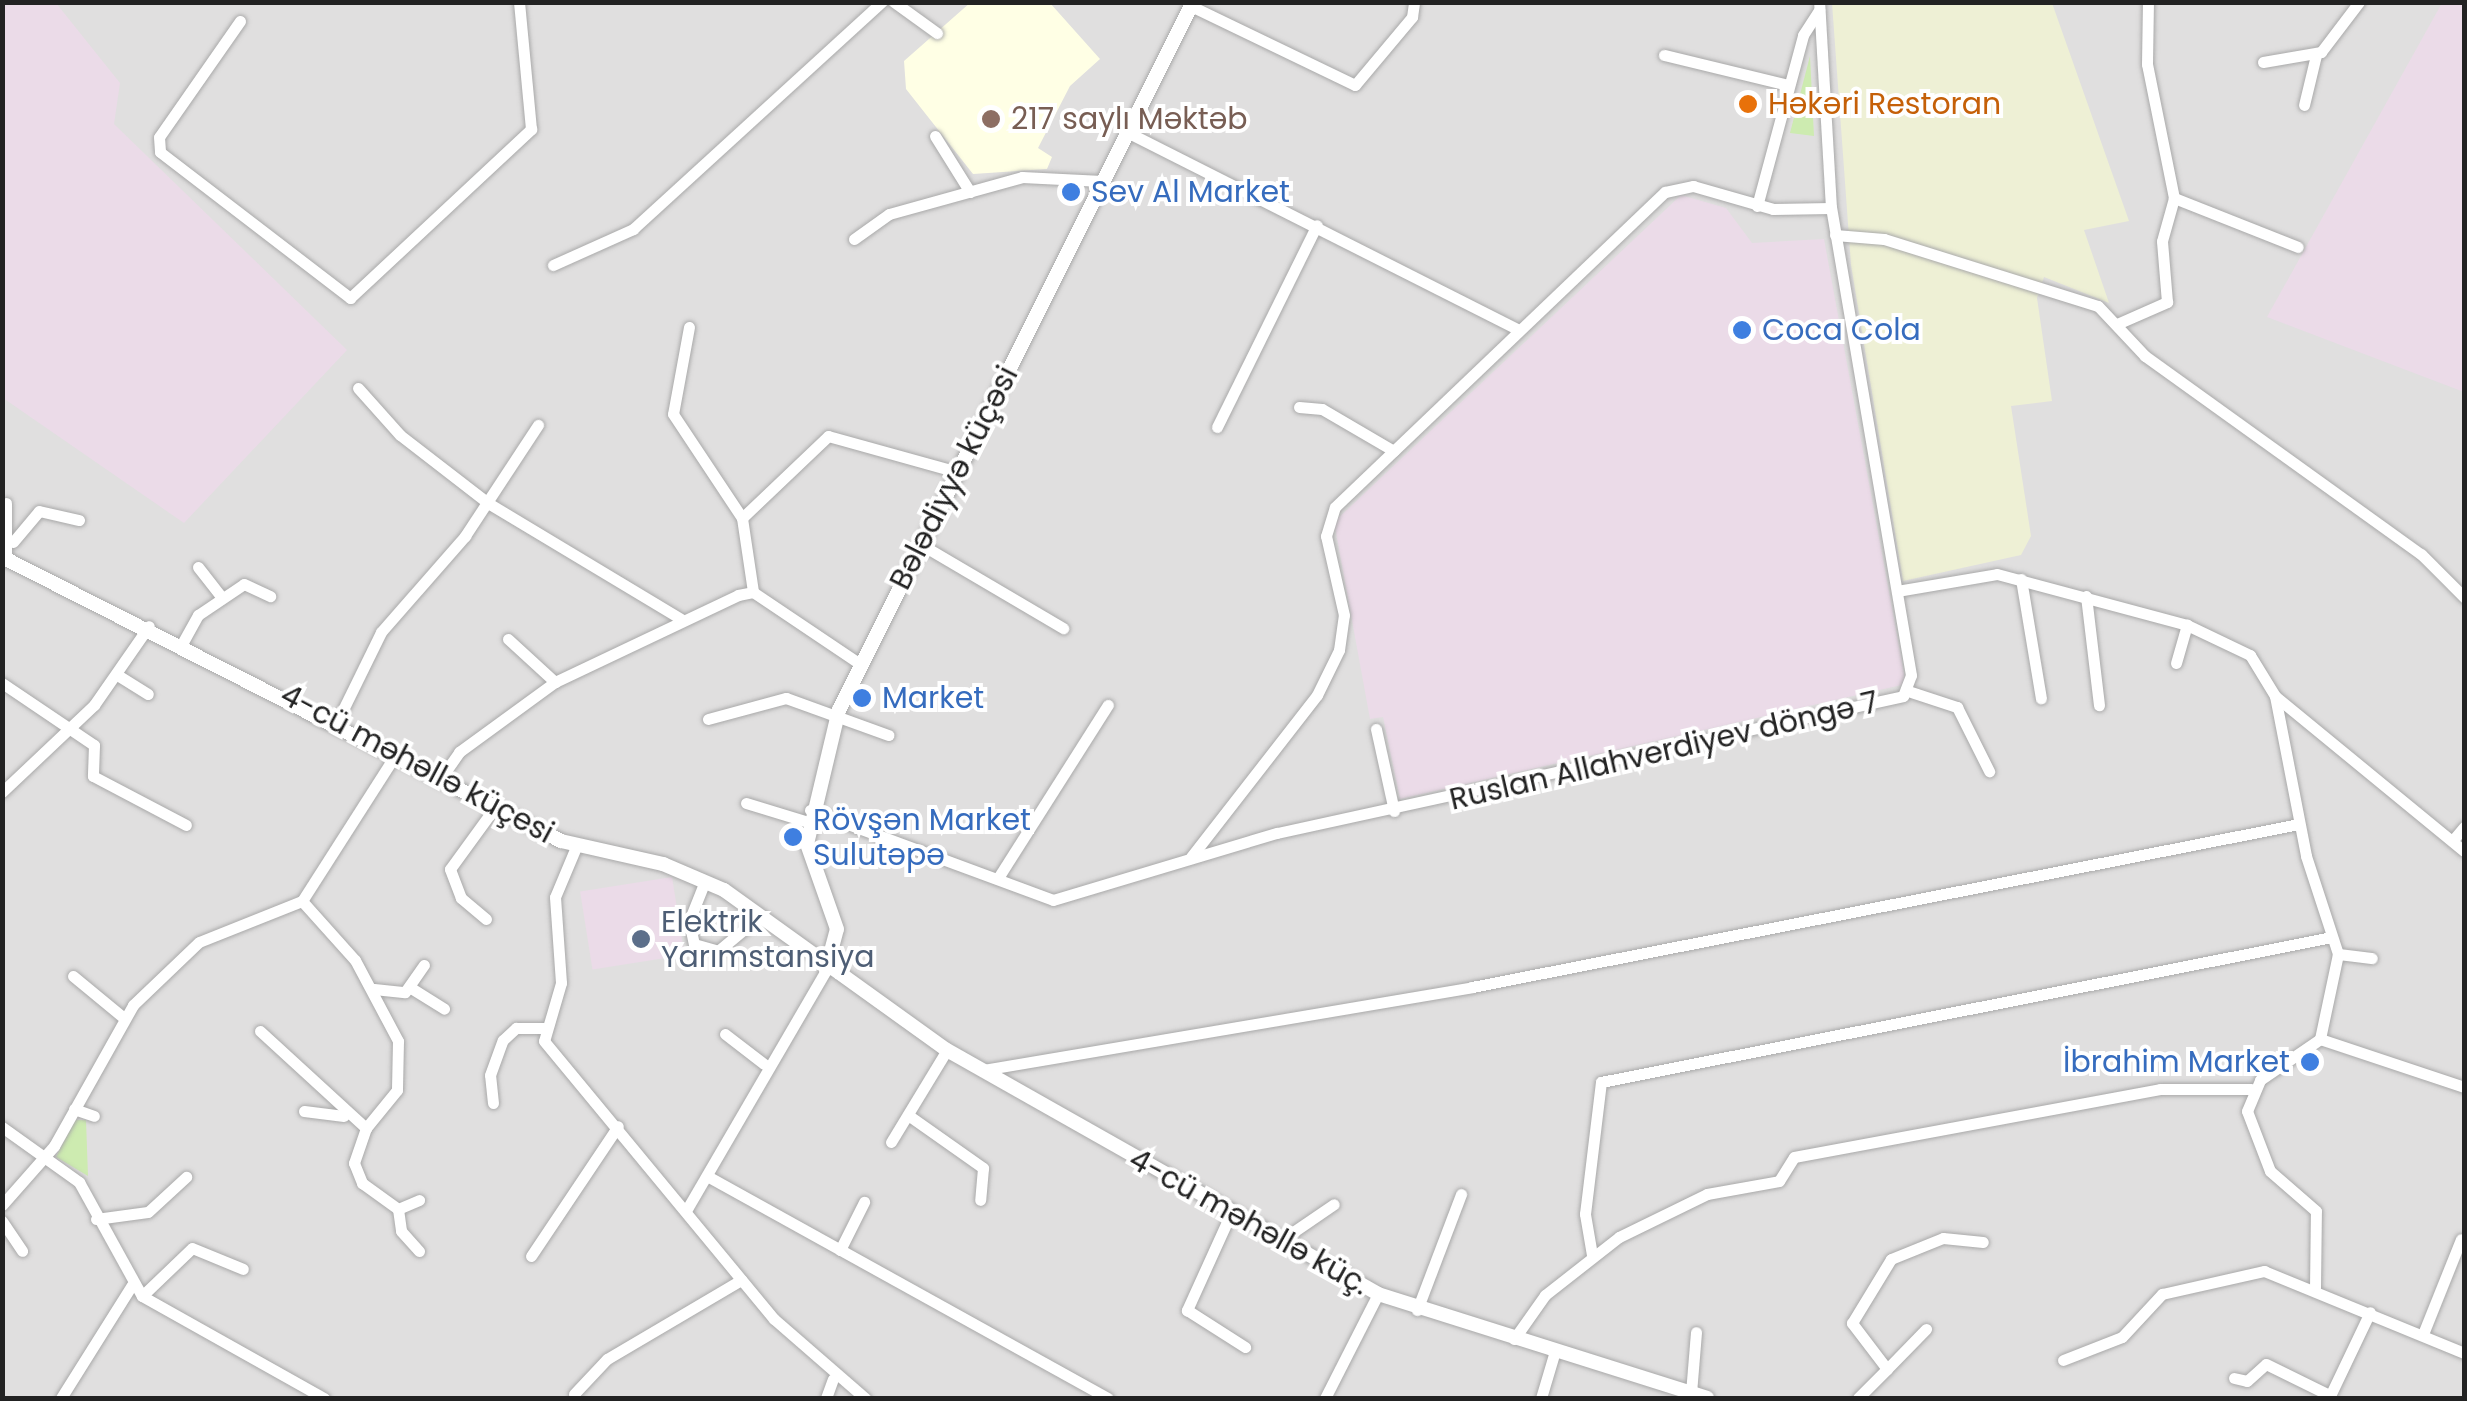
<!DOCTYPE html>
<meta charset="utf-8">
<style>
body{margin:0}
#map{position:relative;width:2467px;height:1401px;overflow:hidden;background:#f2efe9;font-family:Poppins,sans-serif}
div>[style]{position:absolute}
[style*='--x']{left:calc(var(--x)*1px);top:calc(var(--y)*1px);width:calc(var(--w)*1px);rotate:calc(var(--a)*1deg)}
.residential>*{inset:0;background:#e0dfdf;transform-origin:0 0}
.industrial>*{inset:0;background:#ebdbe8;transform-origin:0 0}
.education>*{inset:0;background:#ffffe5}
.farmland>*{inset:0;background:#eef0d5}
.grass>*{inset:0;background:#cdebb0}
.roads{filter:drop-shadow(0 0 2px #a9a9a9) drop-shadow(0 0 2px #a9a9a9)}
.minor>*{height:11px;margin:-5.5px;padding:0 5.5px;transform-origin:5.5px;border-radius:5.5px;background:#fff}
.tertiary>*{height:14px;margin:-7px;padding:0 7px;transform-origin:7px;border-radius:7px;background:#fff}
.dots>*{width:28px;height:28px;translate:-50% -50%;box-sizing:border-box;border:5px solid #fff;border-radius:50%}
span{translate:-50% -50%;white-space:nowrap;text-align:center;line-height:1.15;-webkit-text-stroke:8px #fff;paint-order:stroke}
.food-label{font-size:30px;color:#c56008}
.left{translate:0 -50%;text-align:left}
.education-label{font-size:30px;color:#785e54}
.shop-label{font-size:30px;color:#366cbe}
.right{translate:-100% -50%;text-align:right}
.street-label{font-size:30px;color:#222}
.service-label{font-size:30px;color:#4e5e75}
.frame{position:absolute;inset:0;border:5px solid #222;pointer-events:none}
</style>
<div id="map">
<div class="residential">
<div style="left:3px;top:3px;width:2461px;height:1395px"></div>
</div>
<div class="industrial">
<div style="clip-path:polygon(3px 2px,56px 3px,120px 83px,114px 124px,347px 350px,184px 523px,3px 398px)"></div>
<div style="clip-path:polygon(2442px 3px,2464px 3px,2464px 392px,2267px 317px)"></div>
<div style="clip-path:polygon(1681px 195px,1726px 208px,1752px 243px,1824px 239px,1906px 684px,1400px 799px,1383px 717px,1370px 719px,1334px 522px)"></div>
<div style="left:672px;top:877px;width:79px;height:93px;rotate:81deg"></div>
</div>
<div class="education">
<div style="clip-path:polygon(971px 2px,1050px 3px,1100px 59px,1070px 86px,1038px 148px,1052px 157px,1047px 169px,973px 174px,906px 89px,904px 61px)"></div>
</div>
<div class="farmland">
<div style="clip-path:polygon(1832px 3px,2052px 3px,2129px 221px,2084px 230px,2109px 303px,2044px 277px,2037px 298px,2052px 401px,2011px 406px,2031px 536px,2021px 555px,1903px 581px,1851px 265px)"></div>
</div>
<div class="grass">
<div style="clip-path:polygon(1810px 56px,1814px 136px,1790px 133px)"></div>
<div style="clip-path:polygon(75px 1120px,86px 1120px,88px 1176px,56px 1157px)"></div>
</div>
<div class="roads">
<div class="minor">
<div style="--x:894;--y:2;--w:53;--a:35.8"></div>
<div style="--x:1191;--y:6;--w:182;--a:25.7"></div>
<div style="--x:1355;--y:85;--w:89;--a:-50"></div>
<div style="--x:1412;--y:17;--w:15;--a:-82"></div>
<div style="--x:240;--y:21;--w:141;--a:124.9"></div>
<div style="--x:159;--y:137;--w:15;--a:86"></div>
<div style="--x:160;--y:152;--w:240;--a:37.5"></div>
<div style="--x:350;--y:298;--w:248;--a:-43"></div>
<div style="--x:531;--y:129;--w:128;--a:-95.4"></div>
<div style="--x:1664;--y:55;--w:128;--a:13.6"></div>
<div style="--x:2263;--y:62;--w:59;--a:-9.8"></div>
<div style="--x:2321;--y:52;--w:63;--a:-52.8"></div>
<div style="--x:2304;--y:105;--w:51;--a:-76.5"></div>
<div style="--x:1127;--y:132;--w:439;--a:26.8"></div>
<div style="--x:935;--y:136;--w:66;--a:58"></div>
<div style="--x:2174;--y:198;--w:133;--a:21.6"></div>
<div style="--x:1757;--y:206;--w:177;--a:-74.9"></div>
<div style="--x:1803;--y:35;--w:30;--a:-57"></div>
<div style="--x:1835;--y:235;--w:49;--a:4.7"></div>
<div style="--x:1884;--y:239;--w:224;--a:17.4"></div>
<div style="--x:2098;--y:306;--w:69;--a:46.8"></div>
<div style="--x:2145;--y:356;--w:340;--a:35.7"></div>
<div style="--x:2421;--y:554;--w:61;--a:45"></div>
<div style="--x:854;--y:239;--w:43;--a:-35.5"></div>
<div style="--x:889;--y:214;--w:138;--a:-15.5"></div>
<div style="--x:1022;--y:177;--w:80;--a:2.9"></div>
<div style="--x:553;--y:265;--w:88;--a:-24.2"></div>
<div style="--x:633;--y:229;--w:337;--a:-42.4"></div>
<div style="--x:2117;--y:324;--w:55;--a:-23.7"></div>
<div style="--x:2167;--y:302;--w:61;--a:-94.7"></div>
<div style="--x:2162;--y:241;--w:45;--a:-74.4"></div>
<div style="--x:2174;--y:198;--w:137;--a:-101.4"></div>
<div style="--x:2147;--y:64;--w:62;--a:-89.1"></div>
<div style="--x:689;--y:327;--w:88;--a:100.4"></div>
<div style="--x:673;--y:414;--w:125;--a:56.4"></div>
<div style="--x:742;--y:518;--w:75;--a:81.5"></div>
<div style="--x:358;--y:388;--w:63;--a:48.2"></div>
<div style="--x:400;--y:435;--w:111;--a:37.7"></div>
<div style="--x:488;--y:503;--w:225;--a:31"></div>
<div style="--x:1299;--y:407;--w:23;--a:5"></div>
<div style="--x:1322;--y:409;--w:83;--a:30.3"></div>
<div style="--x:1217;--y:427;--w:225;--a:-63.7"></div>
<div style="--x:742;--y:518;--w:119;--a:-43.6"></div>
<div style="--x:828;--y:436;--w:135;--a:15.5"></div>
<div style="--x:13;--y:542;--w:40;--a:-50"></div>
<div style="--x:39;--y:511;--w:41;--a:12.7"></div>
<div style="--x:922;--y:545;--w:164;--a:30.5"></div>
<div style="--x:6;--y:559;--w:56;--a:-90"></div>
<div style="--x:198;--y:567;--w:37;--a:52"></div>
<div style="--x:2021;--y:579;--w:121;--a:80.5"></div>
<div style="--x:1897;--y:591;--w:101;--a:-9.6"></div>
<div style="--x:1997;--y:574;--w:197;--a:15"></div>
<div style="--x:2187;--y:625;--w:70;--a:25.5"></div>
<div style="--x:2250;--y:655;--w:48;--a:58.6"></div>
<div style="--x:2275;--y:696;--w:163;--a:79"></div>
<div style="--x:2306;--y:856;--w:103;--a:71.9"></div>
<div style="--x:2338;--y:954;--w:87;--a:102"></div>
<div style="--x:2320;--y:1039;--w:152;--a:18.4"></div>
<div style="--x:2086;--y:596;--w:110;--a:83.2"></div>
<div style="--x:508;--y:639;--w:64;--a:42.5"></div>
<div style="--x:183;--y:642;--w:31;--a:-61"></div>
<div style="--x:198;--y:615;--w:55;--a:-34"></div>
<div style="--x:244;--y:584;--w:29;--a:25"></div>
<div style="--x:2176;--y:663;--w:40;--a:-74"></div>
<div style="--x:119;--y:676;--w:34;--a:32"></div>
<div style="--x:2;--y:683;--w:111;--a:34"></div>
<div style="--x:94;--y:745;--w:31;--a:92"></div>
<div style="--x:93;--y:776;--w:105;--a:27.8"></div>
<div style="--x:1908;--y:691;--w:52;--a:18.1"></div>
<div style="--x:1957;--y:707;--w:72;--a:63.4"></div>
<div style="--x:2275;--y:696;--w:244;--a:39.4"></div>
<div style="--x:708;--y:719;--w:81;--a:-15.1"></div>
<div style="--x:786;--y:698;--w:109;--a:19.9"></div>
<div style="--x:337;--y:722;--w:100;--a:-63.9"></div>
<div style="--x:381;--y:632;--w:128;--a:-48.8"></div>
<div style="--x:465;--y:536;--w:133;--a:-56.7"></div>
<div style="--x:1376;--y:729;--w:84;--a:77.6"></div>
<div style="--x:441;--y:778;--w:32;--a:-55"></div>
<div style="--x:459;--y:752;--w:119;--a:-36.1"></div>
<div style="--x:555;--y:682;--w:203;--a:-25.4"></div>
<div style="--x:738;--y:595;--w:15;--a:-11"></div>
<div style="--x:753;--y:592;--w:129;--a:33.9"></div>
<div style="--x:2;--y:792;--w:127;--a:-43.4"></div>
<div style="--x:94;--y:705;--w:96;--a:-55.2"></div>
<div style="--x:746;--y:803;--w:65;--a:17"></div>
<div style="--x:810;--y:810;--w:259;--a:20.3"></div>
<div style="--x:1053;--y:900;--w:234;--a:-16.7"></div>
<div style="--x:1277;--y:833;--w:641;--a:-12.34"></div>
<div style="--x:1903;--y:696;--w:22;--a:-69"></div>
<div style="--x:1911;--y:675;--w:474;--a:-99.7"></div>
<div style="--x:1831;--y:208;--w:206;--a:-93.3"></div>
<div style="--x:2453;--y:840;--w:17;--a:-50"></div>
<div style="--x:576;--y:847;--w:54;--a:112.8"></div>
<div style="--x:555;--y:897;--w:86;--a:86"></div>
<div style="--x:561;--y:983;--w:60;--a:106.3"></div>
<div style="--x:544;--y:1041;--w:361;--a:50.4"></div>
<div style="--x:774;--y:1319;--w:121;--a:41"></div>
<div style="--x:1191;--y:857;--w:205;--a:-52.1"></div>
<div style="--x:1317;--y:695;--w:50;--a:-63.9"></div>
<div style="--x:1339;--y:650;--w:35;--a:-82"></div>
<div style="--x:1344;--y:615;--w:81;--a:-102.8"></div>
<div style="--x:1326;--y:536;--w:30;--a:-73"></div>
<div style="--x:1335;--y:507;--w:456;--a:-43.7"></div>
<div style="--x:1665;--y:192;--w:29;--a:-12"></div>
<div style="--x:1693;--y:186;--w:83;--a:16"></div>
<div style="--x:1773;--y:209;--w:58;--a:-1"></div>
<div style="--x:998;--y:878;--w:205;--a:-57.6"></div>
<div style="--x:705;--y:881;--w:43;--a:111.8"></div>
<div style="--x:689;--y:921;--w:24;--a:78"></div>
<div style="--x:694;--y:944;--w:25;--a:16"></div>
<div style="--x:718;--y:951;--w:55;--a:-39.8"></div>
<div style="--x:302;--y:901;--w:79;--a:48.1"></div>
<div style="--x:355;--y:960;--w:92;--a:62"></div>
<div style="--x:398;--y:1041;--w:49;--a:91.2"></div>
<div style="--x:397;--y:1090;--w:49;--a:129.2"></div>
<div style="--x:366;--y:1128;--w:37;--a:109"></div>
<div style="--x:354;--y:1163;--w:22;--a:68"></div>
<div style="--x:362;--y:1183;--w:44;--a:35.8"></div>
<div style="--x:398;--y:1209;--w:22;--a:82"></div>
<div style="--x:401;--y:1231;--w:27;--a:48"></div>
<div style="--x:486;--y:919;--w:33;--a:-140"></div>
<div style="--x:461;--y:898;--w:31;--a:-111"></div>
<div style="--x:450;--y:869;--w:77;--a:-54"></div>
<div style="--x:2338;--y:954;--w:34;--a:7"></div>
<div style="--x:73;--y:976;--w:66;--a:39.5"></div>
<div style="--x:411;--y:988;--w:39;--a:32"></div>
<div style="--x:374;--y:989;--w:31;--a:6"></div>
<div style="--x:405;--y:992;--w:33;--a:-55"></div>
<div style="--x:260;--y:1031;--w:144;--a:42.5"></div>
<div style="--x:725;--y:1034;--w:49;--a:37.6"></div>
<div style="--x:983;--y:1070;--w:496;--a:-9.6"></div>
<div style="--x:1472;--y:987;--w:843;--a:-11.15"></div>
<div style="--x:493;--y:1103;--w:28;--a:-96"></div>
<div style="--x:490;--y:1075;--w:37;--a:-70"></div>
<div style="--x:503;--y:1040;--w:18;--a:-43"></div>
<div style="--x:516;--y:1028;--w:27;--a:0"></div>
<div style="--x:74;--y:1109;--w:21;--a:19"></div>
<div style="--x:304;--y:1111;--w:40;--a:7.1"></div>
<div style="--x:908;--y:1115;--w:92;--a:35.2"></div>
<div style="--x:983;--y:1168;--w:32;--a:95"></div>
<div style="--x:2;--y:1127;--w:95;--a:35.5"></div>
<div style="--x:79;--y:1182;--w:130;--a:61.1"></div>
<div style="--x:142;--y:1296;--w:209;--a:29.3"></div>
<div style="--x:891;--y:1142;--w:108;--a:-58.7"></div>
<div style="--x:709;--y:1177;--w:456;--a:29"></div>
<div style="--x:2;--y:1205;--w:79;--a:-48.6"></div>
<div style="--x:54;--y:1146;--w:162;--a:-60.7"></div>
<div style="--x:133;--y:1005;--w:91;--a:-43.7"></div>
<div style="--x:199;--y:942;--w:111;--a:-21.7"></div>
<div style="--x:302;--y:901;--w:174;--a:-57.4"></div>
<div style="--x:398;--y:1209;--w:23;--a:-23"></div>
<div style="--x:687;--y:1209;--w:276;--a:-59.8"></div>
<div style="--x:1231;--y:1213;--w:107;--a:114.4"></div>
<div style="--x:1187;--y:1310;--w:69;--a:32.5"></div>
<div style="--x:96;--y:1219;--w:52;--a:-7.7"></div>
<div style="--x:148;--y:1212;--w:52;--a:-42.6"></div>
<div style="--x:2;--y:1221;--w:36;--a:56"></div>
<div style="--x:1280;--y:1241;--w:65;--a:-34.4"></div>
<div style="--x:840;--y:1250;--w:54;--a:-63.4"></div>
<div style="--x:1592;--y:1255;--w:42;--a:-99.7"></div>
<div style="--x:1585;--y:1214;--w:133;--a:-83.1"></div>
<div style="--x:1601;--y:1082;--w:745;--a:-11.22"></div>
<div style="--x:531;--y:1256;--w:156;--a:-56.2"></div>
<div style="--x:2315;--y:1288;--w:77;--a:-89.3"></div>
<div style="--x:2316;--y:1211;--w:61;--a:-139"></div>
<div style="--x:2270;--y:1171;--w:64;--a:-111"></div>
<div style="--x:2247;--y:1111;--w:34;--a:-67"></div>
<div style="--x:2260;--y:1080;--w:73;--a:-34.3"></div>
<div style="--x:142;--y:1296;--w:69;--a:-43.8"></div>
<div style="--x:192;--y:1248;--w:55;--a:22.4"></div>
<div style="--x:1417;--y:1310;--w:124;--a:-69.2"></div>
<div style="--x:2423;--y:1334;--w:102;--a:-68.2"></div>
<div style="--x:1514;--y:1339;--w:54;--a:-54.8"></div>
<div style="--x:1545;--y:1295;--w:94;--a:-38.1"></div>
<div style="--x:1619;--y:1237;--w:98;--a:-26"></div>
<div style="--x:1707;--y:1194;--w:73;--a:-10.2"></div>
<div style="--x:1779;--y:1181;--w:28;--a:-58"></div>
<div style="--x:1794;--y:1157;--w:372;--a:-10.5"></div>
<div style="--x:2160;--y:1089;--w:91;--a:0"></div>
<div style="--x:2063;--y:1360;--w:63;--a:-21.3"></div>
<div style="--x:2122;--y:1337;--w:59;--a:-47.1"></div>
<div style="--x:2162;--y:1294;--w:105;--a:-12.7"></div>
<div style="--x:2264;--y:1271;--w:216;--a:22.3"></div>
<div style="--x:1887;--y:1369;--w:56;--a:-45.7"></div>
<div style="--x:2234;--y:1378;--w:13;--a:13"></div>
<div style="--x:2247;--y:1381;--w:25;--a:-42"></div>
<div style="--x:2266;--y:1364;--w:72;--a:26.2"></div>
<div style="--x:1691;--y:1393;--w:61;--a:-85.3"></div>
<div style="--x:574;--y:1394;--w:48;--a:-46.7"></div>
<div style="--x:607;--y:1359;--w:156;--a:-30.5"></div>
<div style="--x:61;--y:1398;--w:133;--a:-57.9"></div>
<div style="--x:826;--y:1398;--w:20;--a:-70"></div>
<div style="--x:1325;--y:1398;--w:117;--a:-63"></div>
<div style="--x:1541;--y:1398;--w:49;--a:-73.4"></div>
<div style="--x:1858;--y:1398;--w:41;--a:-45"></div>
<div style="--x:1887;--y:1369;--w:58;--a:-127.3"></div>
<div style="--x:1852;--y:1323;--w:75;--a:-58.6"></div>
<div style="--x:1891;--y:1259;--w:56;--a:-22"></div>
<div style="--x:1943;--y:1238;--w:40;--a:5.7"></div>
<div style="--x:2329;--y:1398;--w:95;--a:-64.5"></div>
</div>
<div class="tertiary">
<div style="--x:2;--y:557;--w:627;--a:26.93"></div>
<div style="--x:561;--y:841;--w:105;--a:12.7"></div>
<div style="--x:663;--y:864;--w:66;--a:23.1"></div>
<div style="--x:724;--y:890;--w:274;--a:35.7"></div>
<div style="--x:947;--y:1050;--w:495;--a:29.5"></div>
<div style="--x:1378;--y:1294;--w:345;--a:17.5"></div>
<div style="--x:826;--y:970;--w:42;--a:-75"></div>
<div style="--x:837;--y:929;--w:90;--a:-109.4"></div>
<div style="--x:807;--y:844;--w:138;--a:-76.6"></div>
<div style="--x:839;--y:710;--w:792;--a:-63.43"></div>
</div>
</div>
<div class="dots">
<div style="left:1748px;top:104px;background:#e8710a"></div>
<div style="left:991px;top:119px;background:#8d6e63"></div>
<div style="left:1071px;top:192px;background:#3f7fe0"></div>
<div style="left:1742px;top:330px;background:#3f7fe0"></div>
<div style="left:862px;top:698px;background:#3f7fe0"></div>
<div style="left:793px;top:837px;background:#3f7fe0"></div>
<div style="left:641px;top:939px;background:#5c6f8a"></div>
<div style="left:2310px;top:1062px;background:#3f7fe0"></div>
</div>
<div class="food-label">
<span class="left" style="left:1768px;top:104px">Həkəri Restoran</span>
</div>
<div class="education-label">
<span class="left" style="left:1011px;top:119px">217 saylı Məktəb</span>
</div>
<div class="shop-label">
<span class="left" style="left:1091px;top:192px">Sev Al Market</span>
<span class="left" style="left:1762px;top:330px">Coca Cola</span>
<span class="left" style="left:882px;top:698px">Market</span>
<span class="left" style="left:813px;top:837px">Rövşən Market<br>Sulutəpə</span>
<span class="right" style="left:2290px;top:1062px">İbrahim Market</span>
</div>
<div class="street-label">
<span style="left:954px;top:478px;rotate:-63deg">Bələdiyyə küçəsi</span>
<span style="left:1664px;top:751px;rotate:-13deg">Ruslan Allahverdiyev döngə 7</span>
<span style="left:417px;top:764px;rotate:28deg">4-cü məhəllə küçesi</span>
<span style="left:1249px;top:1222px;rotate:29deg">4-cü məhəllə küç.</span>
</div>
<div class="service-label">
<span class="left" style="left:661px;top:939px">Elektrik<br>Yarımstansiya</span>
</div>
<div class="frame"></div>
</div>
